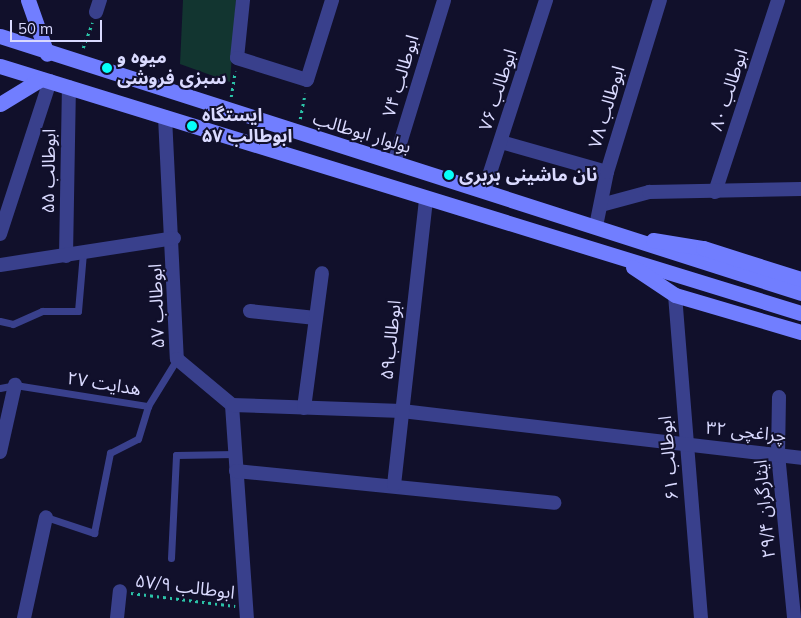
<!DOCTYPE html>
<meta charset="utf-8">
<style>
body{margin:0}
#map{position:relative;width:801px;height:618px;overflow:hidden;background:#11102b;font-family:Mulish,"Noto Sans Arabic",sans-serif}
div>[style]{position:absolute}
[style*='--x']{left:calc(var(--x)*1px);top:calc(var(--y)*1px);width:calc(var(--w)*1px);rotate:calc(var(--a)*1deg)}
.green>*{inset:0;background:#123530}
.path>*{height:2.5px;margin-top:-1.25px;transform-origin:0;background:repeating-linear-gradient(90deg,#2bc2a7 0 2.5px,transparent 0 6.5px)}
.lane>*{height:7px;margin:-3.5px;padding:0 3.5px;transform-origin:3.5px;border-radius:3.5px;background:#39408c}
.street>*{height:14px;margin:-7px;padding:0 7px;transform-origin:7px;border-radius:7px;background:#39408c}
.secondary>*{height:15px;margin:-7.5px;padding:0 7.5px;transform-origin:7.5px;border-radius:7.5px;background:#717eff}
.dots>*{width:14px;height:14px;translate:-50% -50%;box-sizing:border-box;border:2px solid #11102b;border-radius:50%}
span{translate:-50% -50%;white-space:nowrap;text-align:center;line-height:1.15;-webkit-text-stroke:4px #11102b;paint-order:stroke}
.poi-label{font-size:18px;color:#dadaff;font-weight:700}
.left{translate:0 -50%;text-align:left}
.street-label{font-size:18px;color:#dadaff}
.scale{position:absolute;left:10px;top:20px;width:92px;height:22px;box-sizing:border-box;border:2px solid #dadaff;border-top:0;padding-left:6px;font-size:15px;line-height:18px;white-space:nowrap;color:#dadaff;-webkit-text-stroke:4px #11102b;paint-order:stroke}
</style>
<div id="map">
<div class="green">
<div style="clip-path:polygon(183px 0,236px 0,230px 82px,180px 64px)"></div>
</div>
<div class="path">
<div style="--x:83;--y:48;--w:27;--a:-70"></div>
<div style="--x:231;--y:97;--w:26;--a:-81"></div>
<div style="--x:300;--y:119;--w:26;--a:-79"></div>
<div style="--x:131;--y:593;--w:105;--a:7.1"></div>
</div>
<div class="lane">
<div style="--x:0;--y:321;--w:13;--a:13"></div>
<div style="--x:13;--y:324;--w:32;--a:-24"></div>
<div style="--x:42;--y:311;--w:36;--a:0"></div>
<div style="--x:78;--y:311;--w:58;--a:-85.1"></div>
<div style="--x:0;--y:388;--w:15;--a:-11"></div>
<div style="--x:15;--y:385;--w:135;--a:9"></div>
<div style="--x:148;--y:406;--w:55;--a:-58.3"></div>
<div style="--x:46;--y:517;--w:51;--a:18.4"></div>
<div style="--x:94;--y:533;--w:82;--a:-78.7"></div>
<div style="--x:110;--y:453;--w:31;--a:-27"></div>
<div style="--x:138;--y:439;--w:34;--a:-73"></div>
<div style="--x:171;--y:558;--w:103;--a:-87.2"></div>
<div style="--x:176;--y:455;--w:59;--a:-1"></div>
</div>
<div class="street">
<div style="--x:243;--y:0;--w:58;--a:95.9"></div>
<div style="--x:237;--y:58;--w:73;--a:17.4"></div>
<div style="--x:307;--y:80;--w:84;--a:-72.6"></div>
<div style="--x:96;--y:12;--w:13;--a:-72"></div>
<div style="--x:165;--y:117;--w:242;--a:87.2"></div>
<div style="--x:177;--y:359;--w:72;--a:39.9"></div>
<div style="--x:232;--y:405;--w:214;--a:86"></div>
<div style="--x:501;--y:142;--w:110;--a:15.8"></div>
<div style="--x:394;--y:163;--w:170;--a:-72.9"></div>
<div style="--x:484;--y:191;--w:201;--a:-72"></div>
<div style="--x:715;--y:192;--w:202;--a:-71.8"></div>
<div style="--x:601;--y:205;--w:50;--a:-15.2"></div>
<div style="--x:649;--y:192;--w:152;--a:-1.1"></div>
<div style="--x:596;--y:226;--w:55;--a:-78.5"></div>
<div style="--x:607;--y:172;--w:180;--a:-72.9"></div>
<div style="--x:0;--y:234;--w:161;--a:-71.9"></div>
<div style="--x:66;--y:256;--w:169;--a:-89"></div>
<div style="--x:0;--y:265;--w:176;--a:-8.8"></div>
<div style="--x:675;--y:295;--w:324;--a:85.4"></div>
<div style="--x:250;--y:311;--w:66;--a:6.1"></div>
<div style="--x:779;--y:397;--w:57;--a:91"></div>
<div style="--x:778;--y:454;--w:165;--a:84.4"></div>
<div style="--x:232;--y:405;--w:170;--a:2"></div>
<div style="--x:402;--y:411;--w:402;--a:6.7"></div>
<div style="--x:304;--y:408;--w:136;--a:-82.4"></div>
<div style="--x:0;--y:452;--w:69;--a:-77.4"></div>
<div style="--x:236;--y:471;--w:320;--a:5.7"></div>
<div style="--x:394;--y:485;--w:288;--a:-83.6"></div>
<div style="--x:24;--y:618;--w:103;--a:-77.7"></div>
<div style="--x:117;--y:618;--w:27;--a:-84"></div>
</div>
<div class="secondary">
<div style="--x:28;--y:0;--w:57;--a:70.6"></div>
<div style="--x:0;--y:36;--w:841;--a:17.79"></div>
<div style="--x:0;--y:66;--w:838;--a:17.14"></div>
<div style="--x:0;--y:104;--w:48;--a:-31.4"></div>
<div style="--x:653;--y:240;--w:51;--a:9.1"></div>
<div style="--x:703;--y:248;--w:103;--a:17.6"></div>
<div style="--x:633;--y:267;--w:50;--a:33.7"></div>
<div style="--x:675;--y:295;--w:131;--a:16.4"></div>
</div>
<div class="dots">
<div style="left:107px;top:68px;background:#06fffa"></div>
<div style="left:192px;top:126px;background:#06fffa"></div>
<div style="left:449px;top:175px;background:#06fffa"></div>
</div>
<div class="poi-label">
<span class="left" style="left:117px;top:68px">میوه و<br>سبزی فروشی</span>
<span class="left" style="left:202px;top:126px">ایستگاه<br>ابوطالب ۵۷</span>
<span class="left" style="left:459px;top:175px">نان ماشینی بربری</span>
</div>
<div class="street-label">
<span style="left:401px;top:76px;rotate:-73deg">ابوطالب ۷۴</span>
<span style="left:498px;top:90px;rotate:-72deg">ابوطالب ۷۶</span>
<span style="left:729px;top:90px;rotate:-72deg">ابوطالب ۸۰</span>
<span style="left:607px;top:107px;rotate:-73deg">ابوطالب ۷۸</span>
<span style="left:362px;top:133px;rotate:17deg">بولوار ابوطالب</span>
<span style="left:49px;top:171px;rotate:-89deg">ابوطالب ۵۵</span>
<span style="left:157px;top:306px;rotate:-92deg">ابوطالب ۵۷</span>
<span style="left:391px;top:340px;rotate:-84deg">ابوطالب۵۹</span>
<span style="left:104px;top:384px;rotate:9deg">هدایت ۲۷</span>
<span style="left:746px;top:432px;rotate:6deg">چراغچی ۳۲</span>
<span style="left:669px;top:458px;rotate:-95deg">ابوطالب ۶۱</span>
<span style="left:765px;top:509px;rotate:-95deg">ایثارگران ۲۹/۴</span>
<span style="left:185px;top:587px;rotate:7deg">ابوطالب ۵۷/۹</span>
</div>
<div class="scale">50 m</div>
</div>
